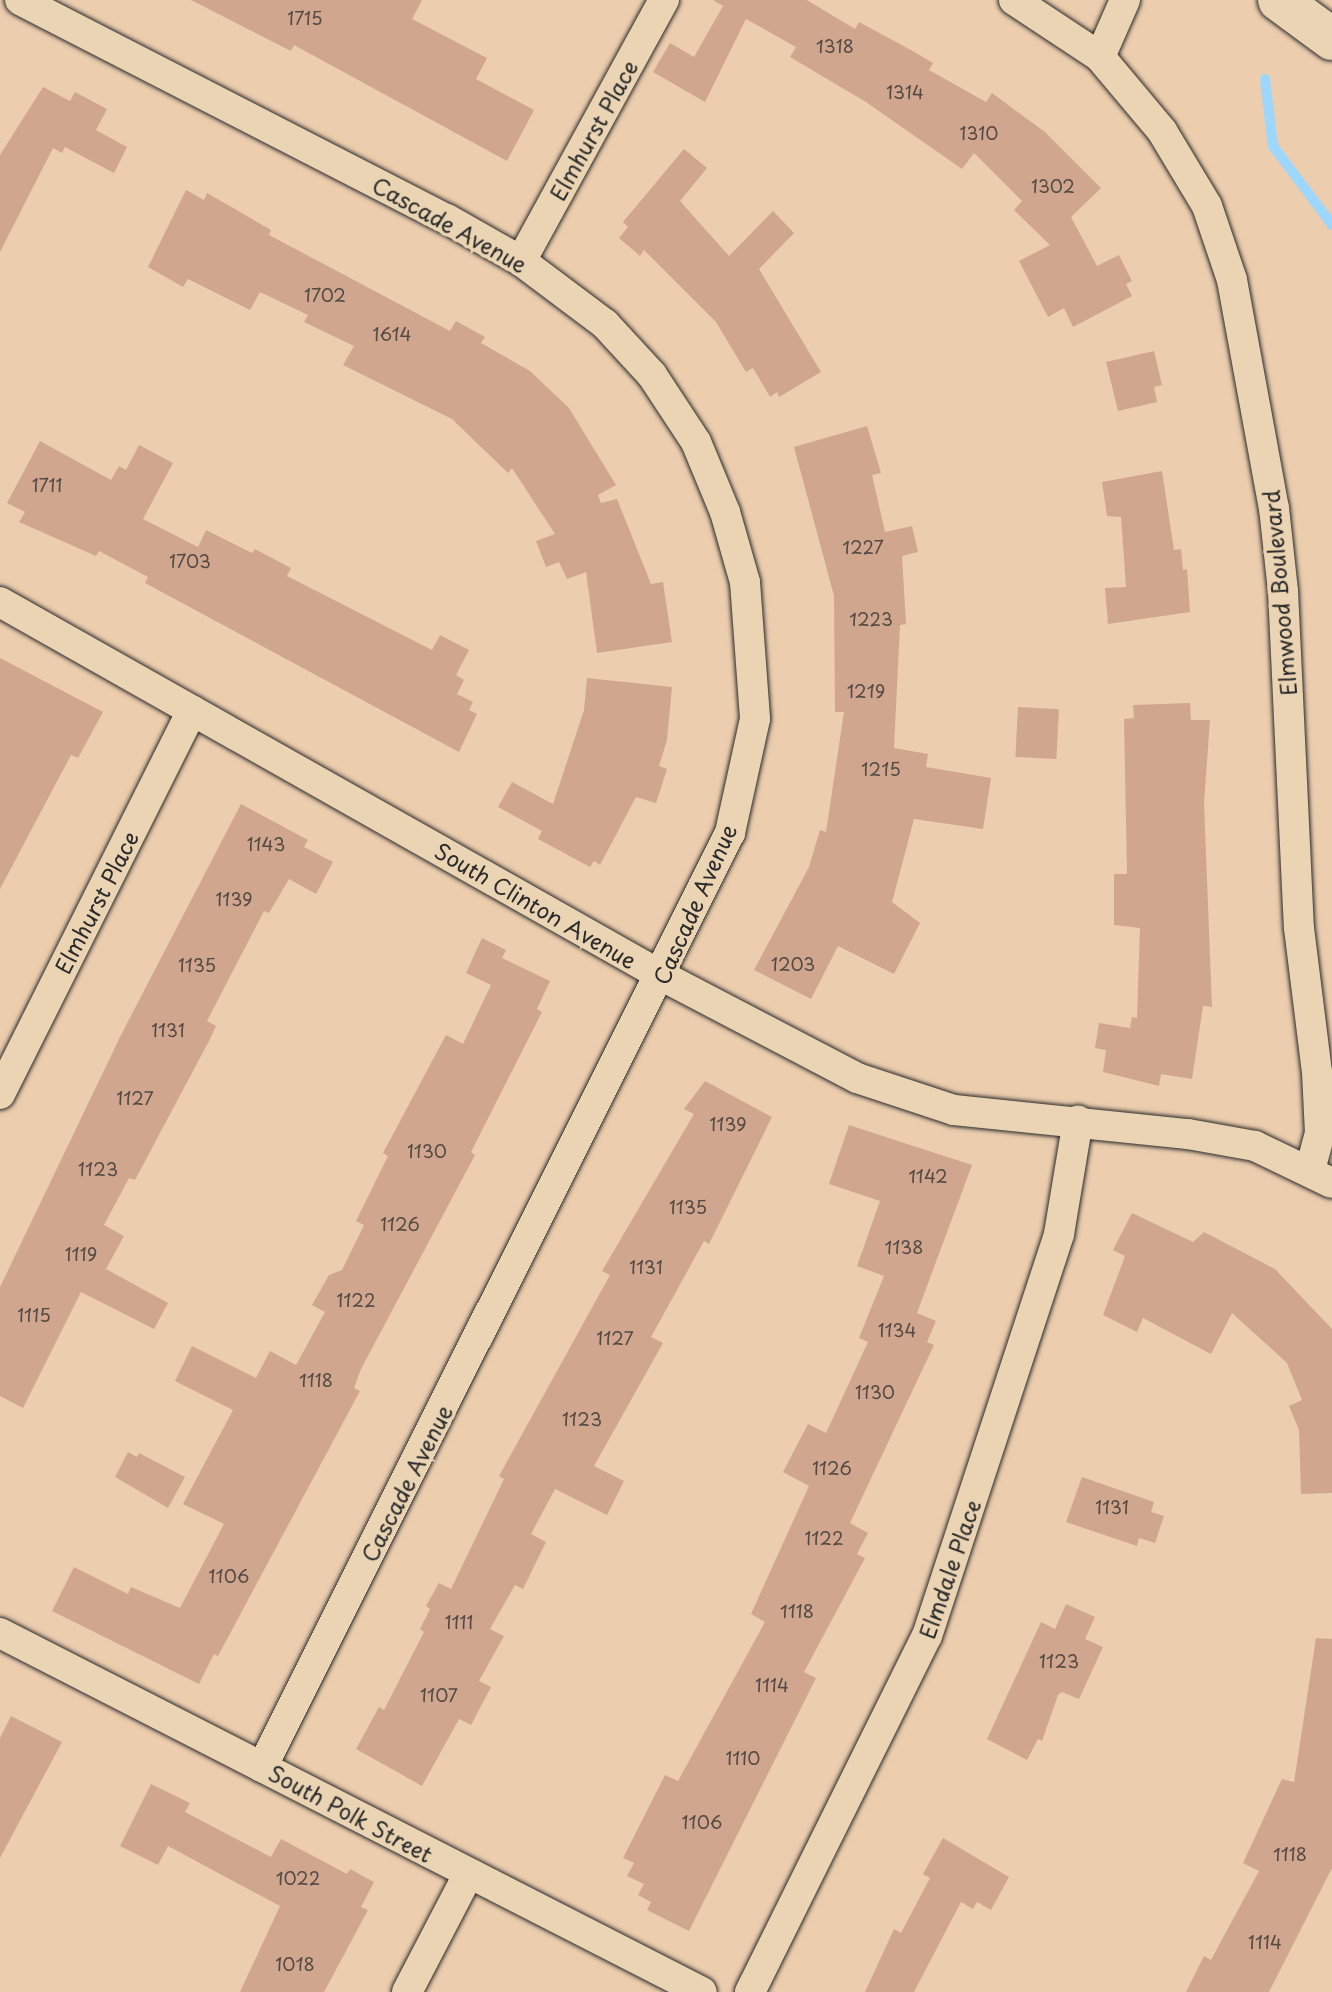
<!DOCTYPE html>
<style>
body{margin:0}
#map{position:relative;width:1332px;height:1992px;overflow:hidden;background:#eccdae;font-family:"Playpen Sans",sans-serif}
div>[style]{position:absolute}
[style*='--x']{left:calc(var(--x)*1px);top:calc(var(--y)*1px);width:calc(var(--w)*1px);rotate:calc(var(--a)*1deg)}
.stream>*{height:10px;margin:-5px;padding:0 5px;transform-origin:5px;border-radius:5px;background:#9dd7fd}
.building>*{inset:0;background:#d1a68f;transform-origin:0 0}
.roads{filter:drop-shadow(0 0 2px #2b2b2b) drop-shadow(0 0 2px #2b2b2b)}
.street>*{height:30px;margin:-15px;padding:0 15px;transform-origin:15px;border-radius:15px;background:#ead4b3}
.secondary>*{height:42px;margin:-21px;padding:0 21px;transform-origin:21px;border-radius:21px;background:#ead4b3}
span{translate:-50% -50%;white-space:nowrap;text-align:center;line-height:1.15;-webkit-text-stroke:7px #ead4b3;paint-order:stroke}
.number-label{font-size:18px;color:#544a44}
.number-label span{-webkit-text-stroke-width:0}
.street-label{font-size:22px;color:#2b2b2b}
</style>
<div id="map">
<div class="stream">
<div style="--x:1265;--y:79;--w:67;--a:83.2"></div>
<div style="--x:1273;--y:146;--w:99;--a:53.2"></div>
</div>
<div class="building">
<div style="clip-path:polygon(191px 0,422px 0,412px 19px,487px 58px,476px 79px,534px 110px,507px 161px,294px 45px,291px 51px)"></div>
<div style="clip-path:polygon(713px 0,807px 0,855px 29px,859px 22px,909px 49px,933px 63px,929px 70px,986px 102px,992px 93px,1045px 132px,1101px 188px,1071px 217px,1097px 266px,1119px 255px,1132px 281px,1126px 284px,1132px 296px,1073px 327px,1064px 308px,1048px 317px,1019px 261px,1050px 245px,1014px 210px,1022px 201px,974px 153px,962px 169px,866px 102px,790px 57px,796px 47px,746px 19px,705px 102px,653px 72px,670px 43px,694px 57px,723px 6px)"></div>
<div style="clip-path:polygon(43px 87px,70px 101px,75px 92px,107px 109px,96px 130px,127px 147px,114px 173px,65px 147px,62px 153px,53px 148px,0 252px,0 155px)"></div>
<div style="clip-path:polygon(684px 149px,707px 168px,680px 201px,729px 256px,773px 211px,794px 233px,759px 269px,821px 372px,779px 397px,777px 392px,770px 397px,753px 368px,746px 372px,716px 322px,644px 250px,640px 256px,619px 238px,628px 227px,623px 222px)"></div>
<div style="clip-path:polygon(186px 190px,204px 200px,207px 193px,271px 230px,269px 235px,450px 331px,456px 321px,485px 337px,481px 343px,530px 371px,569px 408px,616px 485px,598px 495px,601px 503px,617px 499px,651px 584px,663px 582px,672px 642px,597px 653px,586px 572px,567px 579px,559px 562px,546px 567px,536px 541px,555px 534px,512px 468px,508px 473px,452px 419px,343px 365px,354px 346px,304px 322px,308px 315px,260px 292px,250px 310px,188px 279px,183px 287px,148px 267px)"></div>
<div style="clip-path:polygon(1154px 351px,1162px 385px,1154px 387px,1157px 402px,1118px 411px,1106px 362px)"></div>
<div style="clip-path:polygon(867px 426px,881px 473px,872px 475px,885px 532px,912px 526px,918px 552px,902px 556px,906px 624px,900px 625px,894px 748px,928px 754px,926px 767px,991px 778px,983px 829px,914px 819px,892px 902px,920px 923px,894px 974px,838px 946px,811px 999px,754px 970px,809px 867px,820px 830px,826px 832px,844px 712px,835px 712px,834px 596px,794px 447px)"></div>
<div style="clip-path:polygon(40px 441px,111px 480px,119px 466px,126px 470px,139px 445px,173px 463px,143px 519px,198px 547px,206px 530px,252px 553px,255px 549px,291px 568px,287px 576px,432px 650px,440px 635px,469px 650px,456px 675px,464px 680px,457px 694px,473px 702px,469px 710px,477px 714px,459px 752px,145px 583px,148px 577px,99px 551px,96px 556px,19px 522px,25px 512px,7px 503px)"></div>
<div style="clip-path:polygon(1162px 471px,1174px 550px,1181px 549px,1183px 570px,1187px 569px,1190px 612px,1108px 624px,1105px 588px,1126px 587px,1121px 517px,1107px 516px,1102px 482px)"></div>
<div style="clip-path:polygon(0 658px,103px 712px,78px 758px,71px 755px,0 889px)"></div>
<div style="clip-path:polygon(587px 678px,672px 687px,667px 740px,659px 766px,667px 769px,656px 803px,636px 797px,600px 865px,594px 861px,590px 867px,538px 839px,542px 831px,498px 807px,512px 782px,553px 804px,584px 710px)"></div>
<div style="clip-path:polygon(1190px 703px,1191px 720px,1210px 720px,1204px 803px,1212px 1007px,1203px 1006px,1192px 1079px,1161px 1074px,1159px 1086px,1103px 1072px,1106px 1050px,1095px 1048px,1099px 1023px,1130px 1028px,1132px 1017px,1137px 1018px,1140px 928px,1114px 925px,1114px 874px,1127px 874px,1124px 719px,1134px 718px,1133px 705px)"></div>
<div style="left:1018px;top:707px;width:41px;height:50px;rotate:3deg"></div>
<div style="clip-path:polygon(241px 804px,308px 840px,304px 847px,333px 862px,316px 894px,289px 879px,269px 913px,264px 911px,207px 1021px,216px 1026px,210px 1039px,135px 1180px,129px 1178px,104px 1225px,124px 1236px,106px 1269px,168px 1303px,154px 1329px,81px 1292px,23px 1408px,0 1396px,0 1287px,121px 1035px)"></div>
<div style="clip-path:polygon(482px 938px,506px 950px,502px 958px,550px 981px,537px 1009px,542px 1012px,471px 1152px,475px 1155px,361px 1369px,354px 1388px,360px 1391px,218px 1656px,214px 1654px,199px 1684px,52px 1611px,74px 1567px,128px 1594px,131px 1587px,180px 1608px,224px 1524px,183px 1504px,233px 1410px,175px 1381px,192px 1346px,256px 1378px,270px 1351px,296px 1365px,325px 1312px,312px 1305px,329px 1275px,342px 1270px,364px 1225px,356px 1221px,388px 1156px,383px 1153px,446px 1035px,463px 1044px,491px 985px,466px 973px)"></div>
<div style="clip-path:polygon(705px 1081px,772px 1117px,709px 1244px,704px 1241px,651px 1337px,663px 1343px,594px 1466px,624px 1481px,607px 1515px,555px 1489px,531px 1534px,546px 1542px,523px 1589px,515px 1585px,490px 1629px,504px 1636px,479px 1681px,491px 1687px,471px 1725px,459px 1719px,422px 1786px,356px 1749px,379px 1707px,384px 1710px,424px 1632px,420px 1629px,430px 1609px,426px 1606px,439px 1583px,451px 1589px,504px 1479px,499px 1476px,610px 1275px,602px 1271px,694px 1114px,684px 1109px)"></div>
<div style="clip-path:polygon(849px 1125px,972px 1165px,917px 1313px,936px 1321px,927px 1342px,934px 1345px,850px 1523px,868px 1533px,857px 1554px,865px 1558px,804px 1672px,816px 1678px,689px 1931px,647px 1910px,651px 1902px,638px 1895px,644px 1884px,627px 1876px,634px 1863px,623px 1858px,665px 1775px,678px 1781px,765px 1622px,751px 1614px,809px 1486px,783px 1472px,808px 1424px,826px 1433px,868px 1342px,859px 1338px,884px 1276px,857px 1266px,880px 1201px,829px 1184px)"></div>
<div style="clip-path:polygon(1132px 1213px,1193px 1242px,1204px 1232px,1275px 1269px,1332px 1329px,1332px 1493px,1301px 1494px,1299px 1430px,1289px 1406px,1302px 1400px,1287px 1363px,1232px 1313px,1211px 1354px,1143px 1318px,1137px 1332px,1103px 1315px,1125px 1256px,1113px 1250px)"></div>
<div style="clip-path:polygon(128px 1452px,137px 1457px,139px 1453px,185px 1477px,168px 1508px,115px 1477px)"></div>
<div style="clip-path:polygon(1082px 1477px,1154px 1502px,1151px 1512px,1164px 1516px,1155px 1543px,1139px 1538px,1137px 1546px,1066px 1522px)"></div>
<div style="clip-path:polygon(1066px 1604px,1095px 1617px,1085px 1639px,1103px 1647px,1079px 1699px,1062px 1692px,1058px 1695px,1042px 1741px,1038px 1739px,1027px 1760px,987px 1739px,1041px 1622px,1055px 1629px)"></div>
<div style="clip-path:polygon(1316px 1638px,1332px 1639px,1332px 1868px,1269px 1992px,1186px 1992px,1204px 1956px,1211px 1960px,1259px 1871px,1243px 1863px,1282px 1779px,1294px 1782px)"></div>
<div style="clip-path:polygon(11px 1716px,62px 1742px,0 1858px,0 1738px)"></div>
<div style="clip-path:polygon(151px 1784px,190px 1803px,185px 1812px,271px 1857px,281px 1839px,347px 1874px,350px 1869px,374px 1882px,361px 1907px,368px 1910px,324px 1992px,240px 1992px,280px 1906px,168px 1846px,158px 1865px,120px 1846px)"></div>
<div style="clip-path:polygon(943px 1838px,1009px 1877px,991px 1910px,977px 1902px,973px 1909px,961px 1902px,914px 1992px,865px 1992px,894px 1929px,901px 1933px,930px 1878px,923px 1874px)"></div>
</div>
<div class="roads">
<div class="street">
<div style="--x:20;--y:0;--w:480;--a:27.2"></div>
<div style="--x:447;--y:219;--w:85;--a:29.6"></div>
<div style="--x:521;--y:261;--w:105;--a:36.9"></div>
<div style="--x:605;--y:324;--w:69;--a:47.3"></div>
<div style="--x:652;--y:375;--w:80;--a:56.7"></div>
<div style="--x:696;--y:442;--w:76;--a:67.5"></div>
<div style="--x:725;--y:512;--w:73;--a:74.1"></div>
<div style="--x:745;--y:582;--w:137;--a:85.8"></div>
<div style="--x:755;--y:719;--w:117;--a:102.4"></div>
<div style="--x:730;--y:833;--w:1045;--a:116.61"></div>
<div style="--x:1014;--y:0;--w:103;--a:33.5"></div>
<div style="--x:1100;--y:57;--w:97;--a:50"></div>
<div style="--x:1162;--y:131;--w:87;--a:59"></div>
<div style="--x:1207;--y:206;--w:78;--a:71.3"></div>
<div style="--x:1232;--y:280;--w:232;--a:79.6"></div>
<div style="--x:1274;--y:508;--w:83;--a:83.8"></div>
<div style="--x:1283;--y:591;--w:337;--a:87.3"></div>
<div style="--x:1299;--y:928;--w:145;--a:82.9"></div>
<div style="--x:1317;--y:1072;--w:61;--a:87.2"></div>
<div style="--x:1320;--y:1133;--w:38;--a:105"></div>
<div style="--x:1100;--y:57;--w:62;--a:-66.3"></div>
<div style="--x:521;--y:261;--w:298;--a:-61.3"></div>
<div style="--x:0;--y:602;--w:760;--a:29.46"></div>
<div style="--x:662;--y:976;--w:220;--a:27.6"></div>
<div style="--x:857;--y:1078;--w:102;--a:18.3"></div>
<div style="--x:954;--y:1110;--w:235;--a:5.9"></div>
<div style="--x:1188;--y:1134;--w:68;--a:10.2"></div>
<div style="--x:1255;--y:1146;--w:85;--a:25.7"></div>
<div style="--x:0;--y:1094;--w:429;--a:-63.4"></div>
<div style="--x:0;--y:1633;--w:788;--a:27.09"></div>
<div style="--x:407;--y:1992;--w:132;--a:-62.5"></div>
<div style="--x:750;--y:1992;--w:398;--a:-63.6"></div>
<div style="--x:927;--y:1636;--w:423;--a:-71.8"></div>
<div style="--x:1059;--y:1234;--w:115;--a:-80.5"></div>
</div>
<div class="secondary">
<div style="--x:1279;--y:0;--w:66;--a:36.3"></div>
</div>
</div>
<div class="number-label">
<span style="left:305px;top:18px">1715</span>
<span style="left:835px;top:46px">1318</span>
<span style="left:905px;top:92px">1314</span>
<span style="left:979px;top:133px">1310</span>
<span style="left:1053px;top:186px">1302</span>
<span style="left:325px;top:295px">1702</span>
<span style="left:392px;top:334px">1614</span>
<span style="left:47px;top:485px">1711</span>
<span style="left:863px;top:547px">1227</span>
<span style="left:190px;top:561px">1703</span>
<span style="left:871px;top:619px">1223</span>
<span style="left:866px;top:691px">1219</span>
<span style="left:881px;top:769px">1215</span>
<span style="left:266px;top:844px">1143</span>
<span style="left:234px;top:899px">1139</span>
<span style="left:793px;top:964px">1203</span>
<span style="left:197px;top:965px">1135</span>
<span style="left:168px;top:1030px">1131</span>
<span style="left:135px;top:1098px">1127</span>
<span style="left:728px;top:1124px">1139</span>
<span style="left:427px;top:1151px">1130</span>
<span style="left:98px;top:1169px">1123</span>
<span style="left:928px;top:1176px">1142</span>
<span style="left:688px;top:1207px">1135</span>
<span style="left:400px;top:1224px">1126</span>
<span style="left:904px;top:1247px">1138</span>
<span style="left:81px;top:1254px">1119</span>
<span style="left:646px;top:1267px">1131</span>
<span style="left:356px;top:1300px">1122</span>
<span style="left:34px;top:1315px">1115</span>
<span style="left:897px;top:1330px">1134</span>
<span style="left:615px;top:1338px">1127</span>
<span style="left:316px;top:1380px">1118</span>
<span style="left:875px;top:1392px">1130</span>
<span style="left:582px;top:1419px">1123</span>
<span style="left:832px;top:1468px">1126</span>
<span style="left:1112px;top:1507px">1131</span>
<span style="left:824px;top:1538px">1122</span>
<span style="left:229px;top:1576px">1106</span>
<span style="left:797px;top:1611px">1118</span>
<span style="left:459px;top:1622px">1111</span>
<span style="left:1059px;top:1661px">1123</span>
<span style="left:772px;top:1685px">1114</span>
<span style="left:439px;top:1695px">1107</span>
<span style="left:743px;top:1758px">1110</span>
<span style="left:702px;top:1822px">1106</span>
<span style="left:1290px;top:1854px">1118</span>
<span style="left:298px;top:1878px">1022</span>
<span style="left:1265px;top:1942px">1114</span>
<span style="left:295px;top:1964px">1018</span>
</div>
<div class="street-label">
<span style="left:593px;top:130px;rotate:-61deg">Elmhurst Place</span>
<span style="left:450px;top:224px;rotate:29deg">Cascade Avenue</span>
<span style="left:1279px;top:593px;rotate:-95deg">Elmwood Boulevard</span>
<span style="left:96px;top:902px;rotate:-63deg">Elmhurst Place</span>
<span style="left:694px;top:904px;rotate:-66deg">Cascade Avenue</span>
<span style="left:536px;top:905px;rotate:30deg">South Clinton Avenue</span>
<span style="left:406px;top:1483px;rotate:-63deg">Cascade Avenue</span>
<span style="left:949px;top:1569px;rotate:-71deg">Elmdale Place</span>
<span style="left:351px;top:1813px;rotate:28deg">South Polk Street</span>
</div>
</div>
